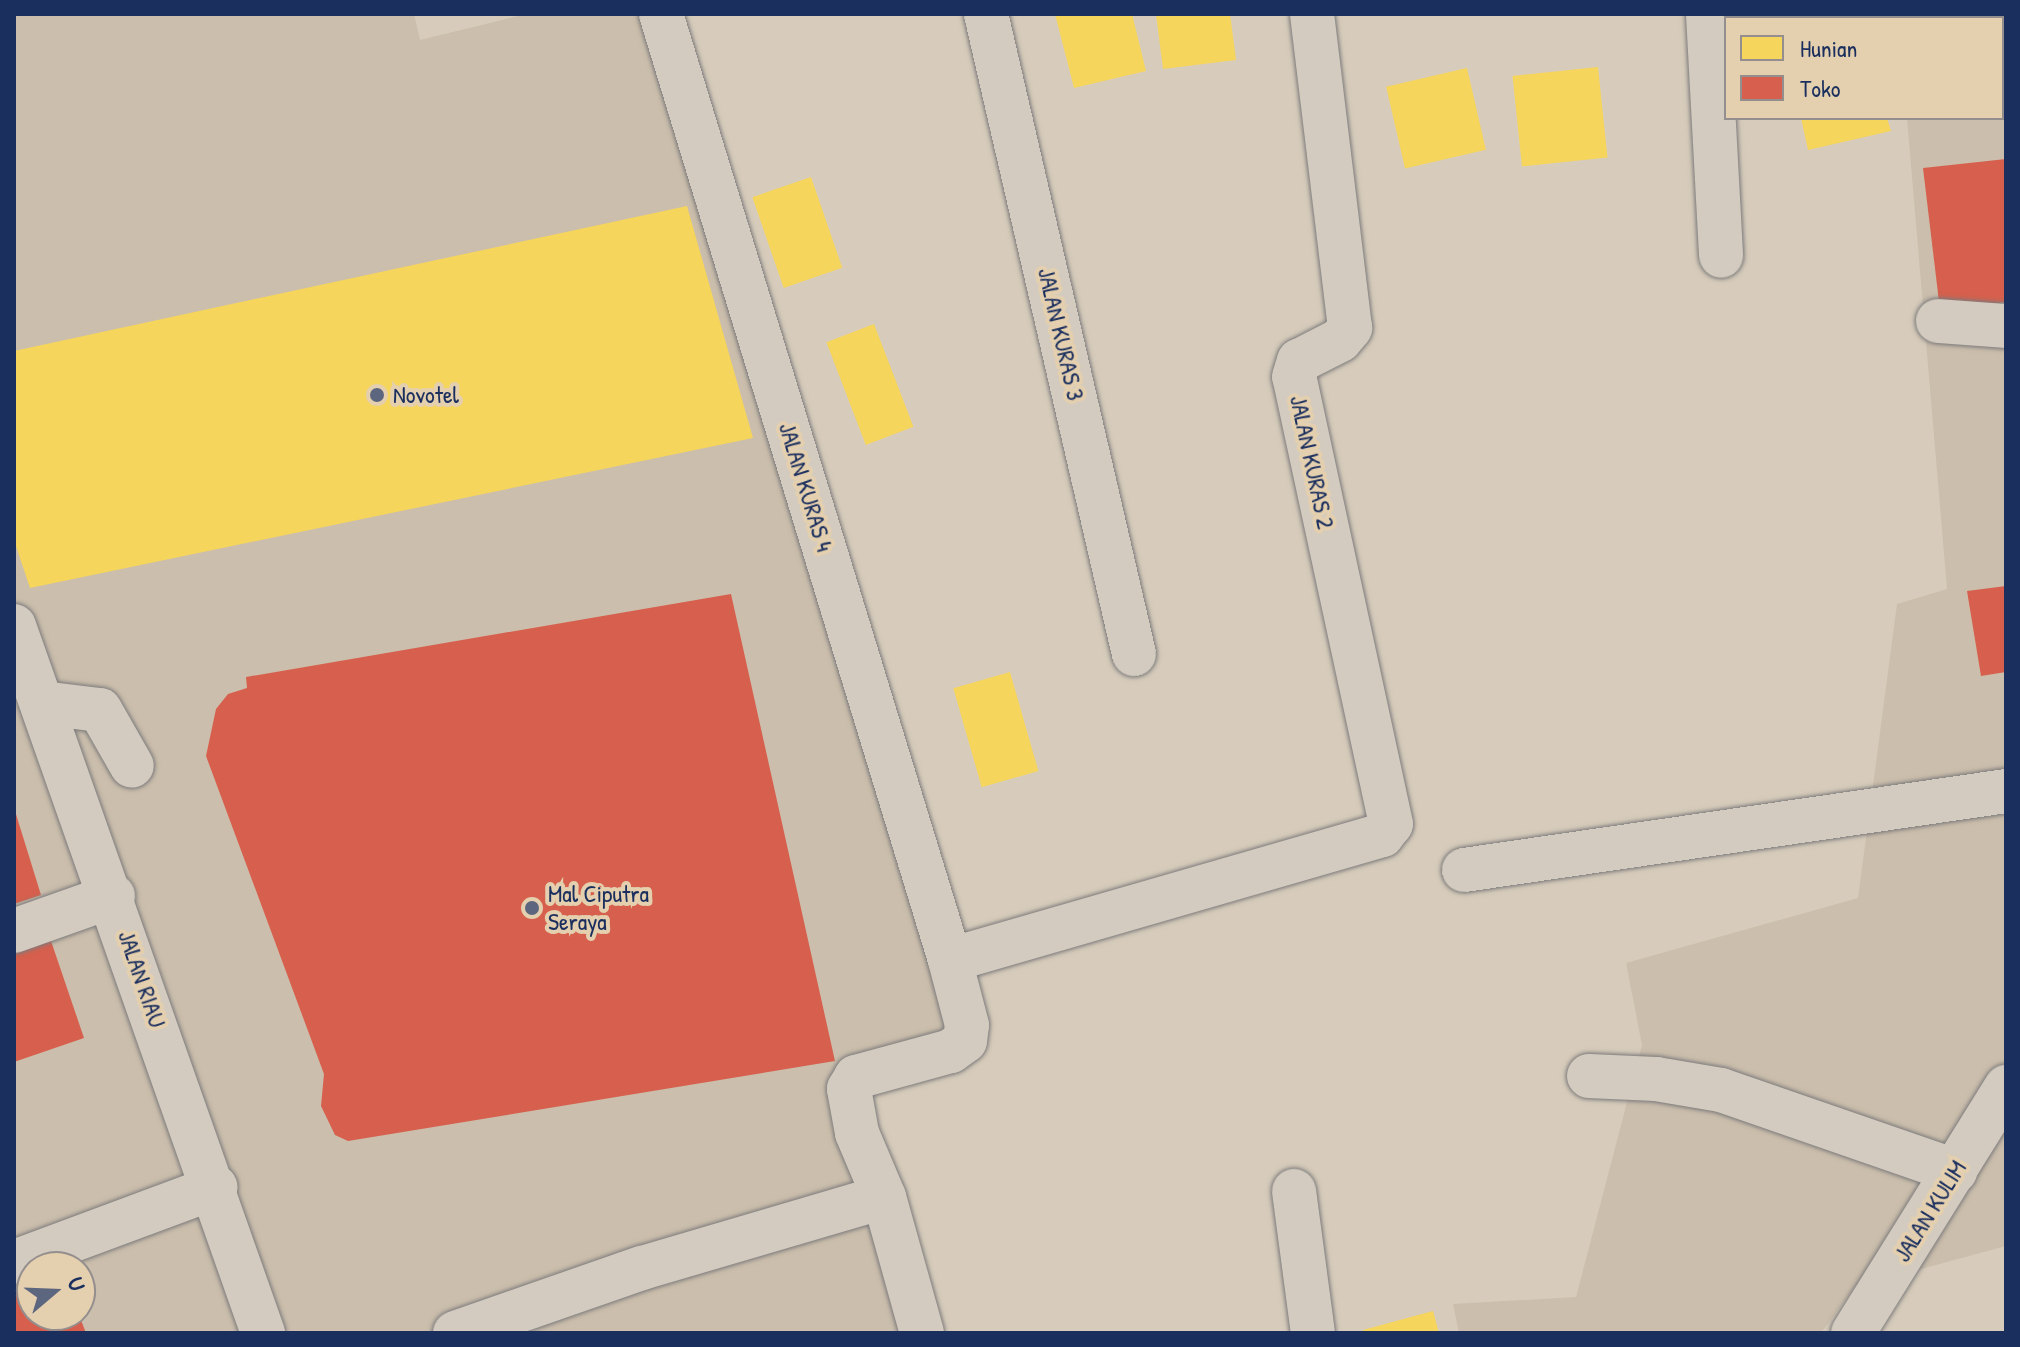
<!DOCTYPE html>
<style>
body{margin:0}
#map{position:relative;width:2020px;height:1347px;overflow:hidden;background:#d7ccbb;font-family:"Patrick Hand",sans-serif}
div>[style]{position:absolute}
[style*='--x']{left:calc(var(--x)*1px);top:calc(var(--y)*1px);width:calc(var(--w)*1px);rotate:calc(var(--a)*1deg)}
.built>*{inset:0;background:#cbbeac}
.homes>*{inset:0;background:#f6d55c;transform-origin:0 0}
.shops>*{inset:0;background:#d6604d}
.roads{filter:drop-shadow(0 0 2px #7c7b7c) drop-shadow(0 0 2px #7c7b7c)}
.minor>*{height:44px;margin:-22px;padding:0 22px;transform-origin:22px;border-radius:22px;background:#d3cbbf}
.major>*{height:44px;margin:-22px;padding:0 22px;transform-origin:22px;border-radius:22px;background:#d3cbbf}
.dots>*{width:22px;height:22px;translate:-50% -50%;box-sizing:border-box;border:4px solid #e4cfae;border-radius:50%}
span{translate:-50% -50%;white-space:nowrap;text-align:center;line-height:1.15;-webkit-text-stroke:8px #e4cfae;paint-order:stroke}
.street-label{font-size:24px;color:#1b2f5e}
.poi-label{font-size:24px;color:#1b2f5e}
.left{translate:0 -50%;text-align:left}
.frame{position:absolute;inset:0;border:16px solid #1b2f5e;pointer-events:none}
.legend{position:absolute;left:1724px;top:16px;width:280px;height:104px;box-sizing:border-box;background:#e4cfae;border:2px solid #948f8e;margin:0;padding:10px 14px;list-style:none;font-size:24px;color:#1b2f5e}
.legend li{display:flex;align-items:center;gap:16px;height:40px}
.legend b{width:40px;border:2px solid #948f8e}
.north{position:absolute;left:16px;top:1251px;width:80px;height:80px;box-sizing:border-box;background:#e4cfae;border:2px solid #948f8e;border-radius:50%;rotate:71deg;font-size:22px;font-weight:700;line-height:32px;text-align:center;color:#1b2f5e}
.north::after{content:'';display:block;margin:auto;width:28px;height:36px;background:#5d667f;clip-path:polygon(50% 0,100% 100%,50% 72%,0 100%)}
</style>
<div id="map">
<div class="built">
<div style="clip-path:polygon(evenodd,14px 14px,414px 14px,420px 40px,526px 14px,659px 14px,962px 1056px,847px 1084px,908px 1333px,14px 1333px,14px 14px,32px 1267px,80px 1267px,80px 1315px,32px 1315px,32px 1267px)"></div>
<div style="clip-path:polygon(1898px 14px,2006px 14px,2006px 1246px,1855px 1287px,1821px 1333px,1459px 1333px,1453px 1304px,1576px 1297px,1642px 1045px,1626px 963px,1858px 898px,1897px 604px,1947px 589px,1907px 118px,2002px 118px,2002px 18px)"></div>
</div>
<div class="homes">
<div style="clip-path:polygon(1055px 14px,1132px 14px,1146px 71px,1074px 88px)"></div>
<div style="clip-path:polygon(1156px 14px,1230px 14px,1236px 60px,1163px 69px)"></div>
<div style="clip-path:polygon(1795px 14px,1863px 14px,1864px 18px,1784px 18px)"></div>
<div style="left:1598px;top:67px;width:91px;height:86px;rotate:84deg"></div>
<div style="left:1467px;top:68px;width:84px;height:83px;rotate:77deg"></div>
<div style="clip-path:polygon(1801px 118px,1887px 118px,1891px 131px,1808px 150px)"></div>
<div style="left:811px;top:177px;width:96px;height:62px;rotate:71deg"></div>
<div style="clip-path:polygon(687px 206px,753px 438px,30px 588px,14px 540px,14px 351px)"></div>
<div style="left:874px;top:324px;width:110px;height:51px;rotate:69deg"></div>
<div style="left:1010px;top:672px;width:103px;height:59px;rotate:74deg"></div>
<div style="clip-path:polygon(1433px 1311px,1439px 1333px,1363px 1333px,1363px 1330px)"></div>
</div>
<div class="shops">
<div style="clip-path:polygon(2006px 159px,2006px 302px,1940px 310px,1923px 168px)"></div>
<div style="clip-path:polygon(2006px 586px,2006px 672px,1981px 676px,1967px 591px)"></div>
<div style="clip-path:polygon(731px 594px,835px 1061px,348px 1141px,335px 1135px,321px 1106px,324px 1074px,206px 756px,216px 709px,228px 694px,247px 688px,246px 677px)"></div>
<div style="clip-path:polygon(15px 811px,41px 895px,14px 904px,14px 812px)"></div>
<div style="clip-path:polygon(50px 938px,84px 1038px,14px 1062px,14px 950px)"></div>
<div style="clip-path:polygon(32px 1285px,32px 1315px,79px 1315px,86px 1333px,14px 1333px,14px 1291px)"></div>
</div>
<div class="roads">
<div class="minor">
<div style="--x:661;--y:14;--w:989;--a:73.01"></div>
<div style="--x:986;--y:14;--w:657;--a:76.98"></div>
<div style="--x:1708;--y:14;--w:242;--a:86.9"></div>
<div style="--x:1938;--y:321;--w:68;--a:4.2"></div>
<div style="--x:42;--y:703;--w:58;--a:6.9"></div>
<div style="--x:100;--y:710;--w:64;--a:60.3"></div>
<div style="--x:1464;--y:870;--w:548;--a:-8.29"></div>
<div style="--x:14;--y:931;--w:105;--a:-19.5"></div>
<div style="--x:1589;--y:1076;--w:67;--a:2.6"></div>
<div style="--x:1656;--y:1079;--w:66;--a:9.6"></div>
<div style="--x:1721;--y:1090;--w:248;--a:19.1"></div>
<div style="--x:1294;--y:1191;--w:143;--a:82.4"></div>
<div style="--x:14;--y:1262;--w:215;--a:-20.4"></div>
<div style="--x:455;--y:1333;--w:198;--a:-19.2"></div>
<div style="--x:642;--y:1268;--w:252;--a:-16.4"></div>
<div style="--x:922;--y:1333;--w:141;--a:-105.6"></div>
<div style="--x:884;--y:1197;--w:69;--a:-112.9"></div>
<div style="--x:857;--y:1133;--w:45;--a:-100.3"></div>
<div style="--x:849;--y:1089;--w:14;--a:-60"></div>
<div style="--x:856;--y:1077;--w:98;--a:-15.3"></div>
<div style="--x:951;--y:1051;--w:17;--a:-36"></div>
<div style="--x:965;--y:1041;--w:16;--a:-83"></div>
<div style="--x:967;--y:1025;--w:67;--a:-104.7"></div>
<div style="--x:950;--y:960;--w:450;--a:-16.1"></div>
<div style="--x:1382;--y:835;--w:14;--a:-51"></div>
<div style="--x:1391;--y:824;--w:457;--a:-102.2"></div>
<div style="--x:1294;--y:377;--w:17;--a:-73"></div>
<div style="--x:1299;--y:361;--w:46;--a:-27.1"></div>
<div style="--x:1340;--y:340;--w:16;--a:-50"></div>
<div style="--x:1350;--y:328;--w:316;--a:-96.9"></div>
<div style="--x:1853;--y:1333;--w:290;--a:-58.1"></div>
</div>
<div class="major">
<div style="--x:14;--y:626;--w:750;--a:70.6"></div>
</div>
</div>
<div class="dots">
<div style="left:377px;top:395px;background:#5d667f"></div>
<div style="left:532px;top:908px;background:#5d667f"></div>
</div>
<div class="street-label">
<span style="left:1061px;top:334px;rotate:77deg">JALAN KURAS 3</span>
<span style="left:1312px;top:462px;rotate:78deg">JALAN KURAS 2</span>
<span style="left:806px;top:487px;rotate:73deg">JALAN KURAS 4</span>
<span style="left:142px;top:979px;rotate:71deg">JALAN RIAU</span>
<span style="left:1930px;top:1211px;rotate:-58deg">JALAN KULIM</span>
</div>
<div class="poi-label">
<span class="left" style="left:393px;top:395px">Novotel</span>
<span class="left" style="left:548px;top:908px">Mal Ciputra<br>Seraya</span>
</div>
<div class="frame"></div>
<ul class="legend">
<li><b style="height:22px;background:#f6d55c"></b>Hunian</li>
<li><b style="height:22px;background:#d6604d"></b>Toko</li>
</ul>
<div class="north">U</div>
</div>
